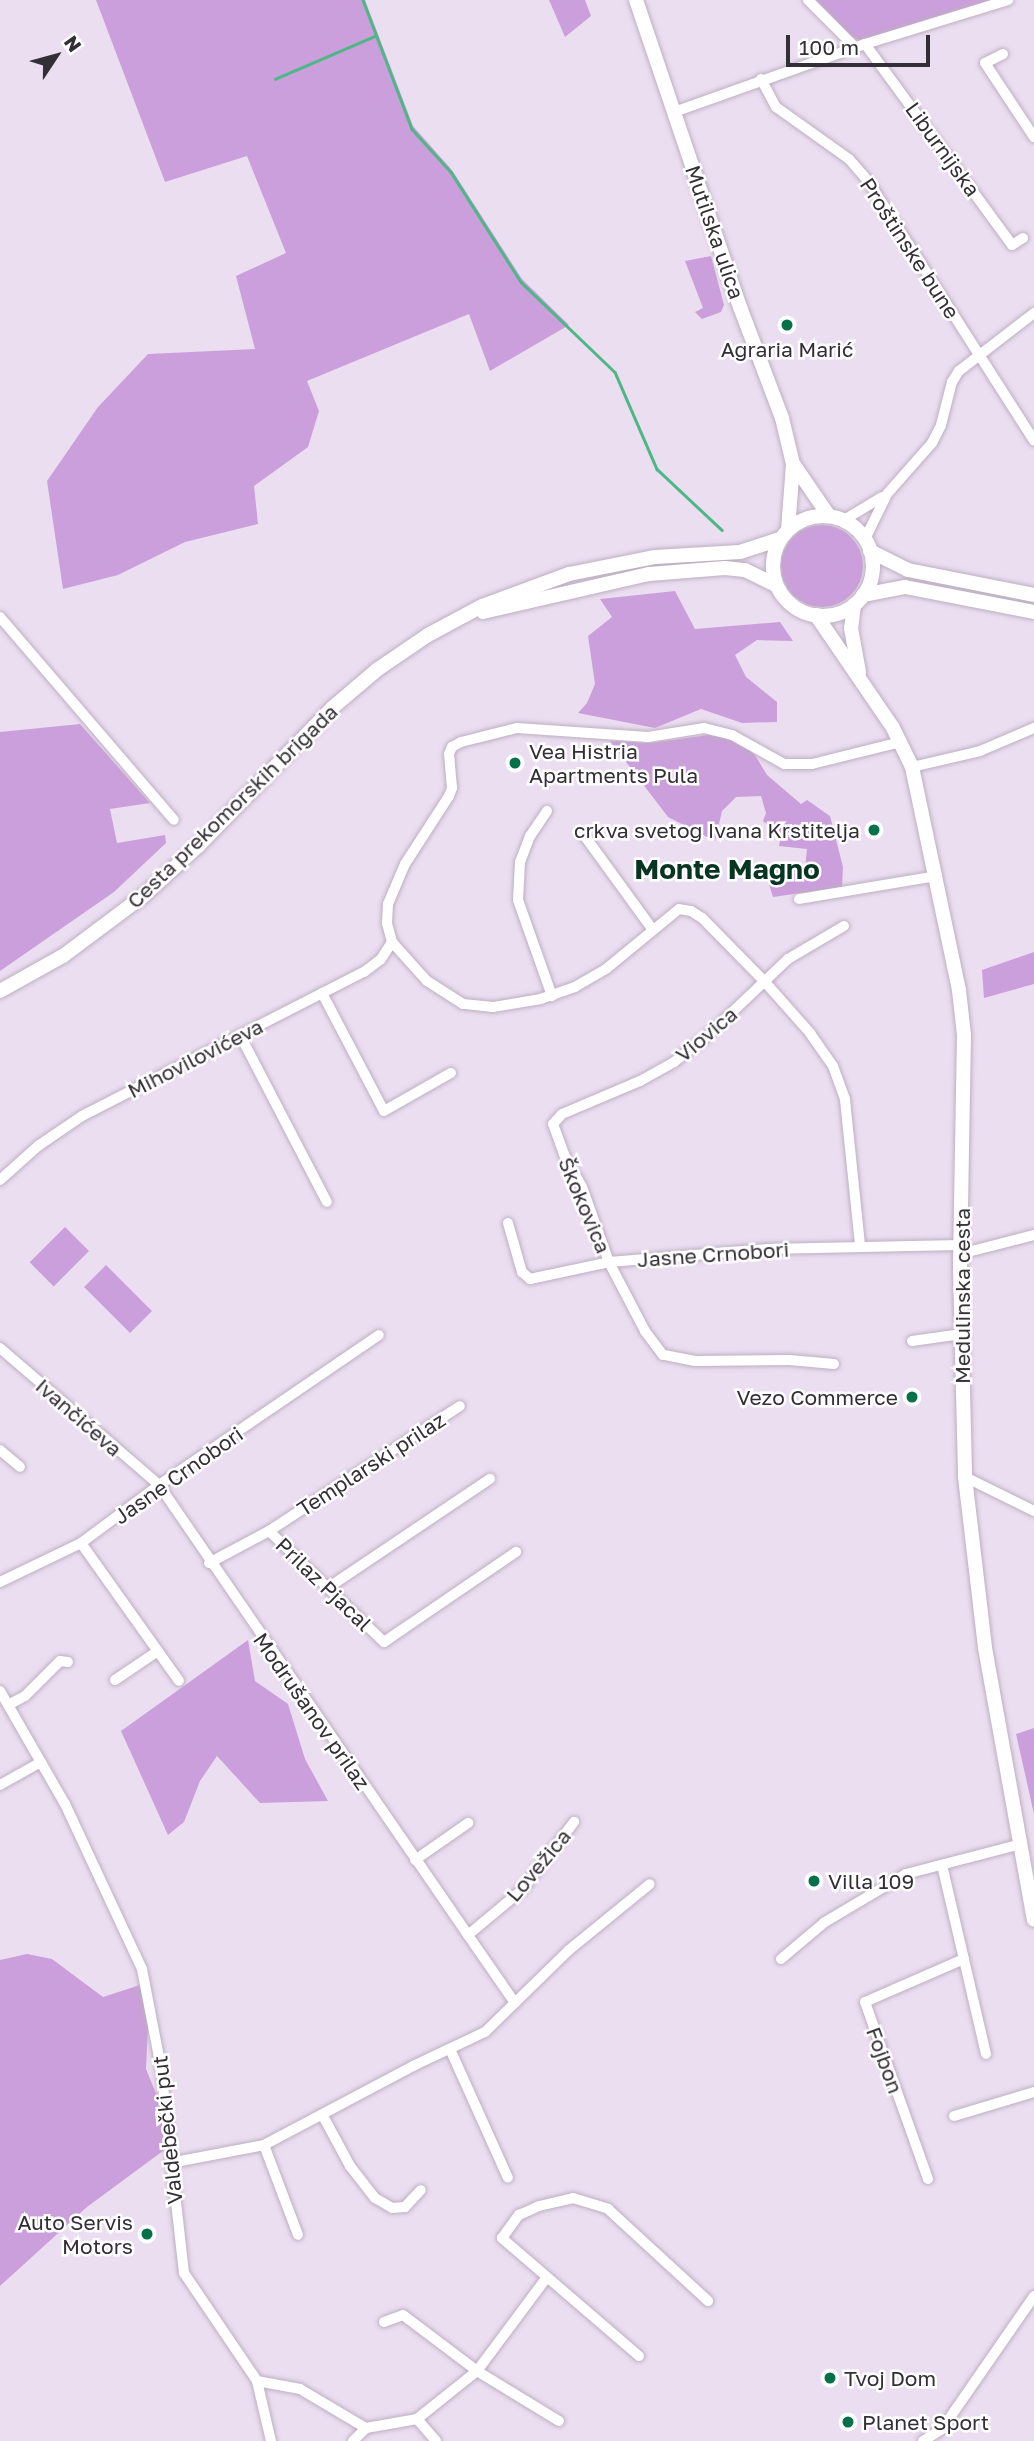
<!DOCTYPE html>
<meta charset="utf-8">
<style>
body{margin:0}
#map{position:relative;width:1034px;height:2441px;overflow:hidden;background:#ecdef1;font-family:"Golos Text",sans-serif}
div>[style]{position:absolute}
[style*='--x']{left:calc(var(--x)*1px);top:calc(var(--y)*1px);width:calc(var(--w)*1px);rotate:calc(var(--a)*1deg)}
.green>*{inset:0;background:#cb9fdb;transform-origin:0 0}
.round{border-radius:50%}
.stream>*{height:2.5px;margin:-1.25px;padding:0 1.25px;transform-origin:1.25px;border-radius:1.25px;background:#4db785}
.roads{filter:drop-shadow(0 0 2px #bdafc2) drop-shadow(0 0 2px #bdafc2)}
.street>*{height:10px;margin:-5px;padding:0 5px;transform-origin:5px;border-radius:5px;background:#fff}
.secondary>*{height:14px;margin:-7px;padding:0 7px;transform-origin:7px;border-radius:7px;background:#fff}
.secondary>.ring{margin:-7px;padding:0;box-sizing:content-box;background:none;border:14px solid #fff;border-radius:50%}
.dots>*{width:19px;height:19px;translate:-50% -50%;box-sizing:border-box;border:4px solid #fff;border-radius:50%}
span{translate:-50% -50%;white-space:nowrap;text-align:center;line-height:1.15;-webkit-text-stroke:5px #fff;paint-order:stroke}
.street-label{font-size:21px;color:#342e36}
.poi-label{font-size:21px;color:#342e36}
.left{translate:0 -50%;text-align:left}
.right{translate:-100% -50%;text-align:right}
.district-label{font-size:28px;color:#083522;font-weight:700}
.north{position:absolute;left:21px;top:21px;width:70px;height:70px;-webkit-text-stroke:5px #fff;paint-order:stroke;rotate:54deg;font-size:19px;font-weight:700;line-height:28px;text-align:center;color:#342e36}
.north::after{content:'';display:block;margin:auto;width:24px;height:32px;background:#342e36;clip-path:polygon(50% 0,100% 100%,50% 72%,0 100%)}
.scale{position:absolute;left:786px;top:35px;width:144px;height:32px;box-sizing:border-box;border:4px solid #342e36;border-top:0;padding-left:9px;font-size:21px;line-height:24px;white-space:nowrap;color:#342e36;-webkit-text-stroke:5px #fff;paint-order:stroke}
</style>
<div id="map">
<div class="green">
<div style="clip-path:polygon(96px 0,365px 0,413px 126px,452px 170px,522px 279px,569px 325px,490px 371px,469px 314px,307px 381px,319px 411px,308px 447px,254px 486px,258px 524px,185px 542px,118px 575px,63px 589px,47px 481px,98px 407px,148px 354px,255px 349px,236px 276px,286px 253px,247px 156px,165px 182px)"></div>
<div style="clip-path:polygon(549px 0,585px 0,591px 16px,565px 37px)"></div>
<div style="clip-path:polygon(816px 0,1007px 0,865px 44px,851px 36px)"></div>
<div style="clip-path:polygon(711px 256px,724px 305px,721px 312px,702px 319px,695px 312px,703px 308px,685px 261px)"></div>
<div class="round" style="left:781px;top:525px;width:82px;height:82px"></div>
<div style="clip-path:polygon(675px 591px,695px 629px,780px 622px,793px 641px,757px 640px,735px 655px,746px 677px,777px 702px,777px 722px,742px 723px,701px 709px,655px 728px,578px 713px,587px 703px,595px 684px,588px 636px,612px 617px,600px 599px)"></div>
<div style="clip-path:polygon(80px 724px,150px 803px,110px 809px,117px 843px,165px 835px,166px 843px,114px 892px,0 971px,0 732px)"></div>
<div style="clip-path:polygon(708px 735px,736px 740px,755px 755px,767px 775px,801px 804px,807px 800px,830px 816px,843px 867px,842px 887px,773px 897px,768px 881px,778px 868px,805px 868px,807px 849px,779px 846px,781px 835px,763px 821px,766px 813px,761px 796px,736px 797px,722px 811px,715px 841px,668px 817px,610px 741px,651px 743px)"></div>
<div style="clip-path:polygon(1034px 952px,1034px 984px,984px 998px,982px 970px)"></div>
<div style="left:65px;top:1227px;width:34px;height:50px;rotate:45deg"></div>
<div style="left:106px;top:1265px;width:65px;height:31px;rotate:45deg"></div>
<div style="clip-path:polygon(248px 1640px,255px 1681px,288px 1704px,305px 1759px,328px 1801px,260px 1803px,217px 1756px,200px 1781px,184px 1822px,168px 1835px,121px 1731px)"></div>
<div style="clip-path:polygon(1034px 1728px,1034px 1814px,1016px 1734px)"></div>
<div style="clip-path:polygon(27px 1954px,52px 1959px,103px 1997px,140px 1985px,148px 2027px,146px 2069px,162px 2108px,167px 2148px,87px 2207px,0 2286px,0 1960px)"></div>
</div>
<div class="stream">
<div style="--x:363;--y:0;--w:138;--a:69.2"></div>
<div style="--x:412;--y:129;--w:58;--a:47.8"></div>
<div style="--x:451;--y:172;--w:130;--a:57.5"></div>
<div style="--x:521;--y:282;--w:130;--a:43.8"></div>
<div style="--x:615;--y:372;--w:106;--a:66.6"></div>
<div style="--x:657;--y:469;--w:89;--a:43.2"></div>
<div style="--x:275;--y:79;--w:109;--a:-23.3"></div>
</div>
<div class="roads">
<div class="street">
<div style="--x:808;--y:0;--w:66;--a:45"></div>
<div style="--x:865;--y:44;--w:249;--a:53.8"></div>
<div style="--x:1012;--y:245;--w:13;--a:-32"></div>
<div style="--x:1003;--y:54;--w:20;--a:153"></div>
<div style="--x:985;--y:63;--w:89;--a:56.5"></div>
<div style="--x:761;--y:79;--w:32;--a:62"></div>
<div style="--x:776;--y:107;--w:90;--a:35.5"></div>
<div style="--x:849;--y:159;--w:29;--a:49"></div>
<div style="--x:868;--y:181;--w:308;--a:57.4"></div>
<div style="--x:674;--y:112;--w:203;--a:-19.6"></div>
<div style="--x:865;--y:44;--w:150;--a:-17.1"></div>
<div style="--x:844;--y:520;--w:44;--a:-31.2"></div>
<div style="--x:865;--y:539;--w:50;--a:-63.9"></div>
<div style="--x:887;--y:494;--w:68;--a:-48.6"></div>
<div style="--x:932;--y:443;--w:20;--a:-63"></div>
<div style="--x:941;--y:425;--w:44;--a:-75.7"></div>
<div style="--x:952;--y:382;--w:13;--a:-58"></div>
<div style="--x:959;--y:371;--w:95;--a:-37.7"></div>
<div style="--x:0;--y:617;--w:267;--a:49.4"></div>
<div style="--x:912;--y:767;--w:70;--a:-13.2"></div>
<div style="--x:980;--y:751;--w:59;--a:-23.1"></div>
<div style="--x:547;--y:811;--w:30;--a:124"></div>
<div style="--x:530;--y:836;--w:28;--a:111"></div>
<div style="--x:520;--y:862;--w:38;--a:93"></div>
<div style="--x:518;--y:900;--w:102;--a:70.5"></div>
<div style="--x:584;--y:835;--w:117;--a:54"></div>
<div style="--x:799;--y:899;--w:140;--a:-9.5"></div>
<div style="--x:322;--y:993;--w:133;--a:62.3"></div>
<div style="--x:384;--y:1111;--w:77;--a:-29.6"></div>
<div style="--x:240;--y:1035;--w:188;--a:62.5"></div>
<div style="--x:0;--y:1180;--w:51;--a:-41.8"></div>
<div style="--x:38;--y:1146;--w:53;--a:-34.3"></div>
<div style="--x:82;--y:1116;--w:317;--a:-27.1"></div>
<div style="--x:364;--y:972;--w:21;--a:-37"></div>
<div style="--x:381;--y:959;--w:20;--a:-57"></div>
<div style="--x:508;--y:1223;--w:51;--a:74.1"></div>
<div style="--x:522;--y:1272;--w:11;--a:41"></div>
<div style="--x:530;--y:1279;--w:81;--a:-12.1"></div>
<div style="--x:609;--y:1262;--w:159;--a:-4.7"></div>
<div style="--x:767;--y:1249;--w:193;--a:-1.2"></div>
<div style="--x:860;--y:1245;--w:147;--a:-95.9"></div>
<div style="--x:845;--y:1099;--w:35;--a:-110"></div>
<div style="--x:833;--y:1066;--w:39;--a:-125"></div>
<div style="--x:811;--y:1034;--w:69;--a:-131.5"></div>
<div style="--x:765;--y:982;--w:90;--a:-134.5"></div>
<div style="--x:702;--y:918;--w:13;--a:-148"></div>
<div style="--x:691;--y:911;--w:12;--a:-171"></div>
<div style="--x:679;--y:909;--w:94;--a:140.6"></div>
<div style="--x:606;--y:969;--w:36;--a:150"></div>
<div style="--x:575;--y:987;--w:36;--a:161"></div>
<div style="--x:541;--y:999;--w:49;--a:170.5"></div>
<div style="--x:493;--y:1007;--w:30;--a:-174"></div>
<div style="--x:463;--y:1004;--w:43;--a:-147.4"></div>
<div style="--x:427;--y:981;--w:52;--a:-131.9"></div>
<div style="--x:392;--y:942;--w:20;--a:-105"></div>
<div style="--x:387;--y:923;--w:19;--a:-87"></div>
<div style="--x:388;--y:904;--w:43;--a:-67"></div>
<div style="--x:405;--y:864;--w:81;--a:-57.1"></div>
<div style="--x:449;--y:796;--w:9;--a:-69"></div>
<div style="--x:452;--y:788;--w:34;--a:-95"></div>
<div style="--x:449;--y:754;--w:8;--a:-67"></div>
<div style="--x:452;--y:747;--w:10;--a:-29"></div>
<div style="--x:461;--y:742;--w:58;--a:-14"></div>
<div style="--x:517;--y:728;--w:131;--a:3.9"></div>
<div style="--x:648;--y:737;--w:57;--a:-9.1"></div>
<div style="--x:704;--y:728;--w:29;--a:14"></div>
<div style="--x:732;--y:735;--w:60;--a:29.1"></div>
<div style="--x:784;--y:764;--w:28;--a:0"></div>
<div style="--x:812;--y:764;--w:92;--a:-13.9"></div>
<div style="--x:960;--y:1254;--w:76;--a:-14.4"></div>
<div style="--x:912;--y:1341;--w:50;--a:-8"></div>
<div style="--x:0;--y:1348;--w:210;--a:40.7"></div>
<div style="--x:159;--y:1485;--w:546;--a:55.52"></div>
<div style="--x:834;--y:1364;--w:45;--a:-174.9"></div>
<div style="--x:789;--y:1360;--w:94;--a:179.4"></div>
<div style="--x:695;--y:1361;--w:33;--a:-169"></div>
<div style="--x:663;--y:1355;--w:30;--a:-127"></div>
<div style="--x:645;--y:1331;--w:78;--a:-117.6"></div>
<div style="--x:609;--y:1262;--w:80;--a:-109.8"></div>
<div style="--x:582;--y:1187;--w:38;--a:-119"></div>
<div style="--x:564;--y:1154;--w:32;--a:-110"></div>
<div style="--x:553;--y:1124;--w:13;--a:-48"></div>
<div style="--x:562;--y:1114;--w:85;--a:-22.9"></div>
<div style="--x:640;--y:1081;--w:39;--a:-29"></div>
<div style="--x:674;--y:1062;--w:41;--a:-38"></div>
<div style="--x:706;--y:1037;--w:113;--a:-43.6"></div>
<div style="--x:788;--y:959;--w:65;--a:-30.5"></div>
<div style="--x:0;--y:1450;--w:26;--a:40"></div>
<div style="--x:965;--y:1477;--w:77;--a:26.2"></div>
<div style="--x:269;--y:1531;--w:160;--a:44"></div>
<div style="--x:384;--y:1642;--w:160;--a:-34.3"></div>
<div style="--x:81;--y:1543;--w:169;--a:54.6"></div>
<div style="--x:209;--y:1563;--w:68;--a:-28.1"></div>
<div style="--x:269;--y:1531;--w:228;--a:-33.2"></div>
<div style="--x:0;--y:1582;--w:90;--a:-25.7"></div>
<div style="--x:81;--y:1543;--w:97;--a:-36.6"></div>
<div style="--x:159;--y:1485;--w:266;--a:-34.3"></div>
<div style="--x:329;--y:1587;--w:194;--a:-33.9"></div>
<div style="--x:115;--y:1680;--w:52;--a:-34"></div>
<div style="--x:0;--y:1691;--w:130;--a:60.1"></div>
<div style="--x:65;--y:1804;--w:182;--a:65"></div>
<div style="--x:142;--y:1969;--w:101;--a:79.1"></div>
<div style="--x:161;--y:2068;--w:206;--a:83.6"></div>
<div style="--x:184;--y:2273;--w:130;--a:55.9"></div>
<div style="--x:257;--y:2381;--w:44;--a:10.5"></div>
<div style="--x:300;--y:2389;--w:77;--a:30.6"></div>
<div style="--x:366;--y:2428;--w:52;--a:-10"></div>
<div style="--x:417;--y:2419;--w:29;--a:49"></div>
<div style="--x:8;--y:1705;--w:19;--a:-28"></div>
<div style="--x:25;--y:1696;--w:49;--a:-45"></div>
<div style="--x:60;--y:1661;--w:8;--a:7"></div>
<div style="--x:0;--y:1785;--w:47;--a:-29.3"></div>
<div style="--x:415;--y:1860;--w:65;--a:-34.9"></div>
<div style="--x:942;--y:1865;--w:194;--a:76.9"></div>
<div style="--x:781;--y:1959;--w:57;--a:-40.1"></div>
<div style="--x:825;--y:1922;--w:94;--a:-30.7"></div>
<div style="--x:906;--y:1874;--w:119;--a:-14.6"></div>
<div style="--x:515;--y:2003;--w:83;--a:-124.7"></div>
<div style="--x:468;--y:1935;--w:70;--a:-39.8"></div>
<div style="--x:522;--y:1890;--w:86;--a:-52.6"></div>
<div style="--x:450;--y:2049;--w:141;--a:65.8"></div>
<div style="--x:323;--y:2116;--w:57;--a:61.6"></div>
<div style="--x:350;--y:2166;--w:41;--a:52"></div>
<div style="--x:375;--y:2198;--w:20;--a:30"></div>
<div style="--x:392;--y:2208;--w:13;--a:-4"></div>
<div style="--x:405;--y:2207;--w:23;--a:-47"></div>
<div style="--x:954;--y:2116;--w:84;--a:-16.7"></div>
<div style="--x:264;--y:2145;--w:96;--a:69.3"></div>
<div style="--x:170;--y:2163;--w:96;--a:-10.8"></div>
<div style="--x:264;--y:2145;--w:169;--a:-27.9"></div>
<div style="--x:413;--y:2066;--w:80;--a:-25.3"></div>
<div style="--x:485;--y:2032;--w:117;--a:-44.3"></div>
<div style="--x:569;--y:1950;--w:104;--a:-39.2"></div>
<div style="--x:928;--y:2179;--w:188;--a:-109.6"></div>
<div style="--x:865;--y:2002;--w:108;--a:-23.5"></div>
<div style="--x:384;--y:2322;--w:20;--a:-20"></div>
<div style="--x:403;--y:2315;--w:93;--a:37.1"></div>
<div style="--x:477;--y:2371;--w:96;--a:31.4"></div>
<div style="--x:639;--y:2356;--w:181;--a:-139.3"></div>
<div style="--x:502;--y:2238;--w:29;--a:-54"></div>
<div style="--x:519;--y:2215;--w:22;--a:-24"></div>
<div style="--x:539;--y:2206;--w:35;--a:-13"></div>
<div style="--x:573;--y:2198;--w:37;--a:17"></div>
<div style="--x:608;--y:2209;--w:136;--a:42.6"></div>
<div style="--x:257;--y:2381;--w:62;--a:76.9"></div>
<div style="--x:417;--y:2419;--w:77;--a:-38.7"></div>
<div style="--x:477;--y:2371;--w:117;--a:-53.3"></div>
<div style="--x:353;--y:2441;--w:18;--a:-45"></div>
<div style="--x:923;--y:2441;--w:22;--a:-32"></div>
<div style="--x:942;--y:2429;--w:162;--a:-55.3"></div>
</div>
<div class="secondary">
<div style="--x:636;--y:0;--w:324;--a:71.3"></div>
<div style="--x:740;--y:307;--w:119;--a:69.3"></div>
<div style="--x:782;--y:418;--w:47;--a:76.6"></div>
<div style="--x:793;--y:464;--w:66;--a:94.3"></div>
<div style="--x:794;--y:465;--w:62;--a:55.5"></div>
<div class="ring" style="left:773px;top:516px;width:86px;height:86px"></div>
<div style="--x:870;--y:551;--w:42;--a:26.6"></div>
<div style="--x:908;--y:570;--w:128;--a:11.2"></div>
<div style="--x:863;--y:595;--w:43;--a:-10.8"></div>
<div style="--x:905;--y:587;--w:131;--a:11"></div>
<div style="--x:854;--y:605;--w:23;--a:97"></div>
<div style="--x:851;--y:628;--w:45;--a:79.7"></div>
<div style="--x:483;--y:612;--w:170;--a:-12.9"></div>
<div style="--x:649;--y:574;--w:76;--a:-4.5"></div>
<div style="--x:725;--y:568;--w:20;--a:6"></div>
<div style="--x:745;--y:570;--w:34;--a:26"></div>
<div style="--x:816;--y:615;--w:137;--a:55.7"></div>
<div style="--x:893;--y:728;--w:43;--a:64"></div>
<div style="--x:912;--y:767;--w:228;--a:78.1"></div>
<div style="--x:959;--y:990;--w:45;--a:83.7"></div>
<div style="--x:964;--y:1035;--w:233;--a:91"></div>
<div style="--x:960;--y:1268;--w:209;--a:88.6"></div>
<div style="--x:965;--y:1477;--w:172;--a:83.3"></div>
<div style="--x:985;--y:1648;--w:276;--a:79.8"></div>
<div style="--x:0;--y:991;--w:72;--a:-29.1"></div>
<div style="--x:63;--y:956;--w:99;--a:-36.8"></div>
<div style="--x:142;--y:897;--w:76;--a:-42.3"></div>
<div style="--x:198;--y:846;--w:192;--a:-45.8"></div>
<div style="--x:332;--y:708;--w:60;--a:-40.3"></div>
<div style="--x:378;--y:669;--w:60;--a:-34.2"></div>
<div style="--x:428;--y:635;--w:61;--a:-28.2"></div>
<div style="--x:482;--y:606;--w:93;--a:-20.2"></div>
<div style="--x:569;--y:574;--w:88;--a:-11.2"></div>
<div style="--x:655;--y:557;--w:85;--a:-3.4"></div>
<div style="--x:740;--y:552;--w:42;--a:-18"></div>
</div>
</div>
<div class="dots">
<div style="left:787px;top:325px;background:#047149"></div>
<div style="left:515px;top:763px;background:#047149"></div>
<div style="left:874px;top:830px;background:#047149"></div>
<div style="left:912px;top:1397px;background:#047149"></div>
<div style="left:814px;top:1881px;background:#047149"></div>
<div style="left:147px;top:2234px;background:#047149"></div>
<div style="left:830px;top:2378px;background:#047149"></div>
<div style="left:848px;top:2422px;background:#047149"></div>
</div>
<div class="street-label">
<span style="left:943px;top:149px;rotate:54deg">Liburnijska</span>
<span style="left:715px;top:232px;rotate:71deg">Mutilska ulica</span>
<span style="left:910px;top:248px;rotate:57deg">Proštinske bune</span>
<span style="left:232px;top:806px;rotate:-44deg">Cesta prekomorskih brigada</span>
<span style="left:706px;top:1034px;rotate:-40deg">Viovica</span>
<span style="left:195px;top:1058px;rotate:-27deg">Mihovilovićeva</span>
<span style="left:585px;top:1205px;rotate:67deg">Škokovica</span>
<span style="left:713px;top:1254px;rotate:-4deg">Jasne Crnobori</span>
<span style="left:962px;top:1296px;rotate:-90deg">Medulinska cesta</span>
<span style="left:79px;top:1417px;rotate:41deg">Ivančićeva</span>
<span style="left:371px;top:1464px;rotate:-33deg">Templarski prilaz</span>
<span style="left:178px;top:1475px;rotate:-35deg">Jasne Crnobori</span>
<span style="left:324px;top:1584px;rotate:44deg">Prilaz Pjacal</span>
<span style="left:312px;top:1711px;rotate:55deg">Modrušanov prilaz</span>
<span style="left:538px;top:1865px;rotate:-50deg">Lovežica</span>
<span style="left:885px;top:2060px;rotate:70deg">Fojbon</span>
<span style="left:167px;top:2130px;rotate:-96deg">Valdebečki put</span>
</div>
<div class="poi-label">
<span style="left:787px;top:349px">Agraria Marić</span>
<span class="left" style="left:529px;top:763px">Vea Histria<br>Apartments Pula</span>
<span class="right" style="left:860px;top:830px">crkva svetog Ivana Krstitelja</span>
<span class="right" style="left:898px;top:1397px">Vezo Commerce</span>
<span class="left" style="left:828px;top:1881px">Villa 109</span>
<span class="right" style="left:133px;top:2234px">Auto Servis<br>Motors</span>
<span class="left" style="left:844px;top:2378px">Tvoj Dom</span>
<span class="left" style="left:862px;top:2422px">Planet Sport</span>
</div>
<div class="district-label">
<span style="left:727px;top:869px">Monte Magno</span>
</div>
<div class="north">N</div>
<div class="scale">100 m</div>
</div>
